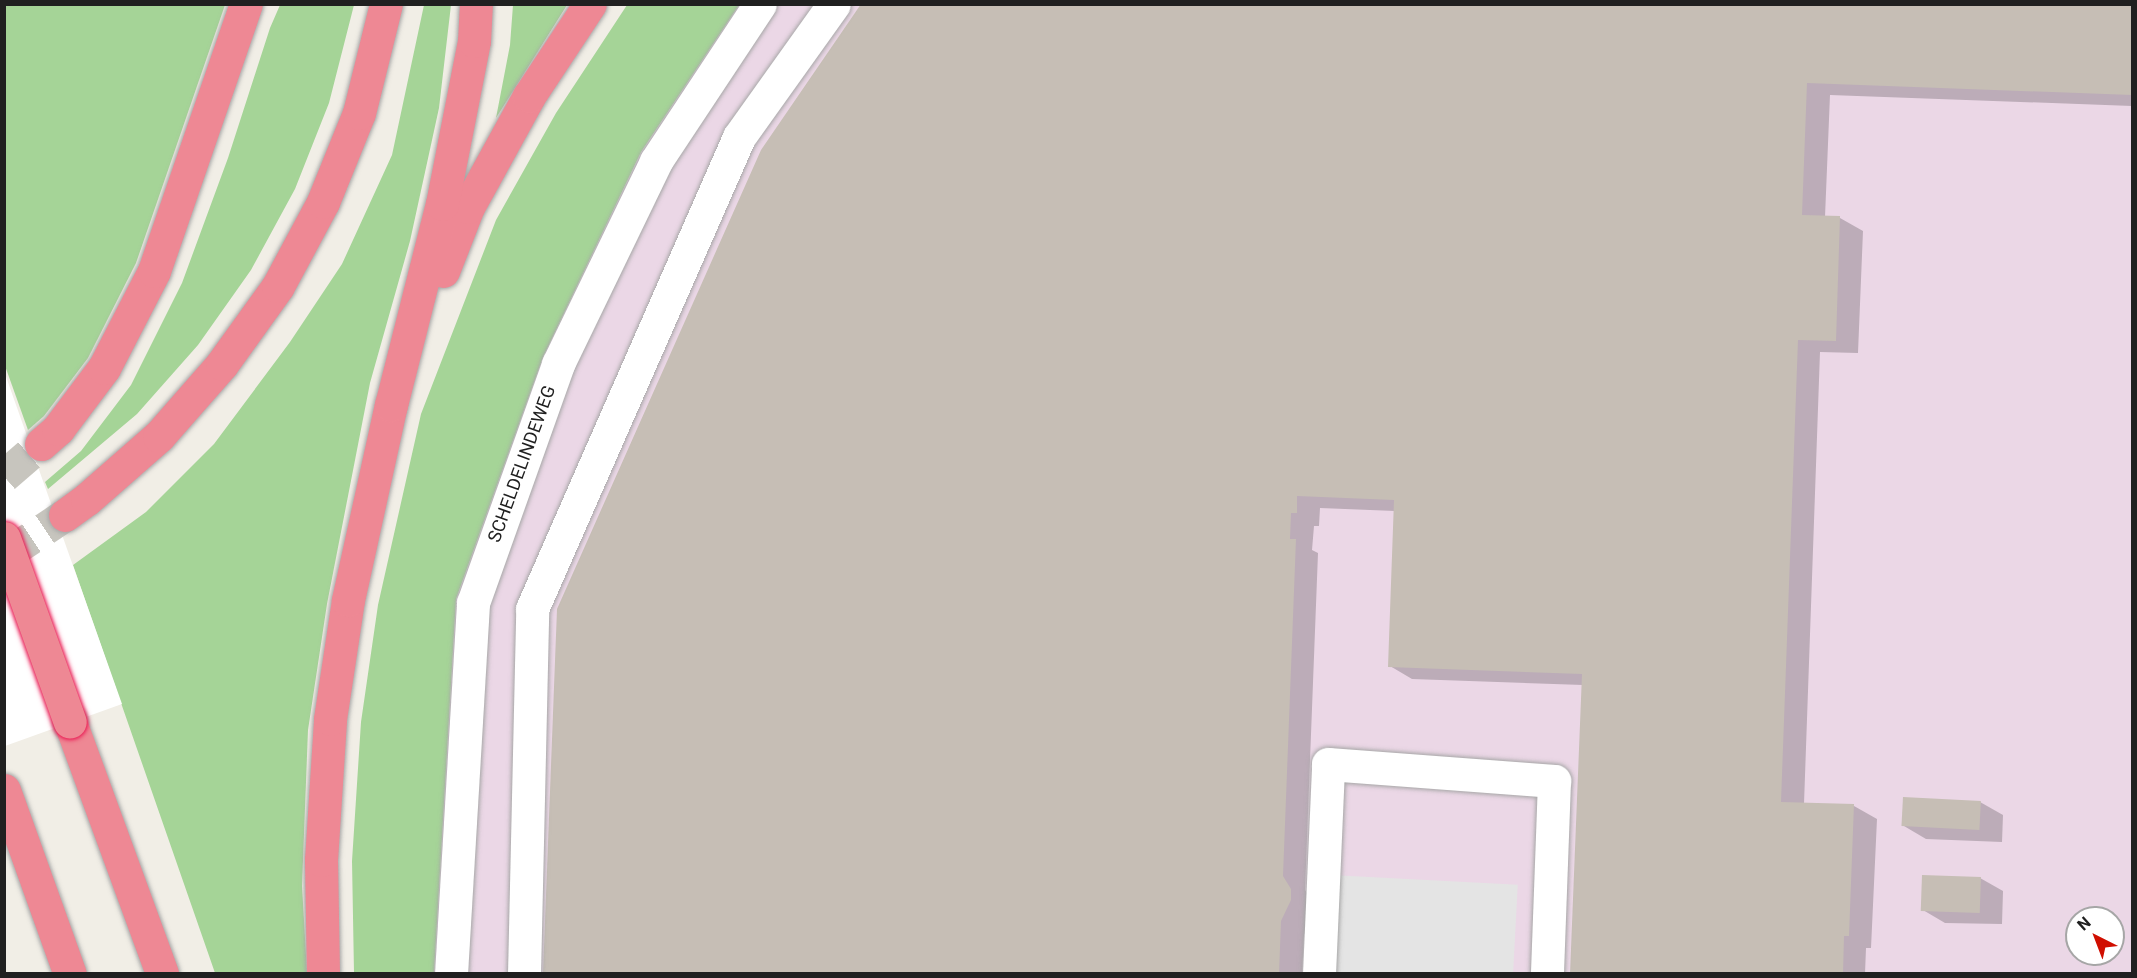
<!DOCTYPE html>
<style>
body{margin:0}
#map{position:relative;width:2137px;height:978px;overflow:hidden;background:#f1eee6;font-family:Roboto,sans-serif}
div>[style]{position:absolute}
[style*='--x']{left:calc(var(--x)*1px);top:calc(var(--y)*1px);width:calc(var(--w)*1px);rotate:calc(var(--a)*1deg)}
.industrial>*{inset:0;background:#ebd7e6}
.forest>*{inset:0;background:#a5d497}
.parking>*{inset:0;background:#e4e4e4;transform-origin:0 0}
.pier>*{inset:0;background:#fff}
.shadow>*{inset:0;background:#0003}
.building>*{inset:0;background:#c6beb5;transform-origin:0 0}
.highway-tunnel>*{height:33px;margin-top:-16.5px;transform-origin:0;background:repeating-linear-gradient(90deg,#c7c5be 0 33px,transparent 0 49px)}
.roads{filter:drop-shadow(0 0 2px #a7a7a7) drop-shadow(0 0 2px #a7a7a7)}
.minor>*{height:33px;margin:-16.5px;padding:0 16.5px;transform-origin:16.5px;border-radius:16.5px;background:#fff}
.highway>*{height:33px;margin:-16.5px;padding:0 16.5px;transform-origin:16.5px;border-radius:16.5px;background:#ee8894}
.bridges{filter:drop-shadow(0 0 2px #ea1953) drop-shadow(0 0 2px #ea1953)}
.highway-bridge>*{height:33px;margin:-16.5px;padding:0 16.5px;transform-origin:16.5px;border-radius:16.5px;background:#ee8894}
span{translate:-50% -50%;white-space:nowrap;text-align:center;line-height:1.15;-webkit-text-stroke:4.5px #fff;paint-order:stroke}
.street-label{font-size:18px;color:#202020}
.frame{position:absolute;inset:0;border:6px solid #202020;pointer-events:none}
.north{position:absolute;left:2065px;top:906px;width:60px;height:60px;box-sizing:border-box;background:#fff;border:2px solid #a6a6a6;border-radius:50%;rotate:318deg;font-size:16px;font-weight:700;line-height:24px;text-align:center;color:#202020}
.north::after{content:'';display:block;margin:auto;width:21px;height:27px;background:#d00e00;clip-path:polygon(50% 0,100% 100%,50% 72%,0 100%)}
</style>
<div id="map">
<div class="industrial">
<div style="clip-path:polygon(evenodd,739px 5px,2132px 5px,2132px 973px,434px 974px,456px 599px,543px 357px,641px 152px,739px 5px,2077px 918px,2113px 918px,2113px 954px,2077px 954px,2077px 918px)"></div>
</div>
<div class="forest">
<div style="clip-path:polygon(4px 5px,225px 5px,136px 263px,88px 358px,44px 416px,28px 430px,4px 363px)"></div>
<div style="clip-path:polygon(280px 5px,354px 5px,329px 103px,295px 189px,251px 270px,198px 345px,137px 414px,48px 489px,45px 482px,81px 451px,131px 385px,182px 283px,228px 158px,270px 28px)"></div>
<div style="clip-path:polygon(424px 5px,451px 5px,439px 108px,410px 241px,370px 383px,327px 604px,308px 730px,302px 886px,307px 973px,215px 973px,73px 565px,146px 512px,214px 444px,290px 342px,342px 264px,392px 155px)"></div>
<div style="clip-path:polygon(513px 5px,567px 5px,496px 118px,510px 45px)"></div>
<div style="clip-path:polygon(627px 5px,739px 5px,641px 152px,543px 357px,456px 599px,434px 973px,354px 973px,352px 861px,361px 722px,378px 605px,421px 414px,496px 220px,556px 113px)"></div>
</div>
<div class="parking">
<div style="left:1331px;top:875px;width:187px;height:99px;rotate:3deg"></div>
</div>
<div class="pier">
<div style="clip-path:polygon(4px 371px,122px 704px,5px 746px,4px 746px)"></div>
</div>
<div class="shadow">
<div style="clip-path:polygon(863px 4px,2132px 4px,2132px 106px,1830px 95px,1825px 217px,1840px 218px,1863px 231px,1858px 353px,1820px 352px,1804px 804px,1854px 806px,1877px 819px,1871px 948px,1866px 948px,1865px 974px,1572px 974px,1583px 685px,1412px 679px,1390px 666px,1395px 511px,1320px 508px,1319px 526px,1314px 526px,1312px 550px,1318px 553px,1305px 890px,1313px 903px,1312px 920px,1304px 935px,1302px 974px,544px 974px)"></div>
<div style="clip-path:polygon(1980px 802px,2003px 815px,2002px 842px,1926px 839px,1904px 826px)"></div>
<div style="clip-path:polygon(1980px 878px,2003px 891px,2002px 924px,1945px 923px,1923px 910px)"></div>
</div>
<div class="building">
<div style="clip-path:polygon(861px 4px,2132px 4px,2132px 95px,1807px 83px,1802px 215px,1840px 216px,1836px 341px,1798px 340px,1781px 802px,1854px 804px,1849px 936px,1844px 936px,1843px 974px,1570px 974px,1582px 674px,1388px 667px,1394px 500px,1297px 496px,1297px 513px,1291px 513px,1290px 539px,1296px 539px,1283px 876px,1291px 889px,1291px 900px,1281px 921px,1279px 974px,543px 974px,557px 609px,761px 150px)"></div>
<div style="left:1903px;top:797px;width:78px;height:29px;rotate:3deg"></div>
<div style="left:1922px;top:875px;width:59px;height:36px;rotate:2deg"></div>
</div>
<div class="highway-tunnel">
<div style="--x:4;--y:476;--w:49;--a:-40.9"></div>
<div style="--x:4;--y:556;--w:73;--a:-33.9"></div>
</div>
<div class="roads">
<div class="minor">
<div style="--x:451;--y:974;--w:372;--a:-86.6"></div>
<div style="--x:473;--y:603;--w:254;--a:-70.4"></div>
<div style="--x:558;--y:364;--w:225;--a:-64.2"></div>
<div style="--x:656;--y:161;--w:188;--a:-56.5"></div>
<div style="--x:524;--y:974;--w:365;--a:-88.7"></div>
<div style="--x:532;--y:609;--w:515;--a:-66.32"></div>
<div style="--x:739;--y:137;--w:163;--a:-54.5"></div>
<div style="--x:1319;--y:974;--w:210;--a:-87.5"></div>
<div style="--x:1328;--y:764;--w:227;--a:4.3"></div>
<div style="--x:1554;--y:781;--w:193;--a:92.1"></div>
</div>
<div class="highway">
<div style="--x:443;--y:271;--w:69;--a:-68.7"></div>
<div style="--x:468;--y:207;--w:127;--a:-61.2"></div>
<div style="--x:529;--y:96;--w:110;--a:-56.5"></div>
<div style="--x:41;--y:444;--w:23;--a:-41"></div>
<div style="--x:58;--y:429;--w:76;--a:-53"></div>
<div style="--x:104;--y:368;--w:109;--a:-62.7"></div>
<div style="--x:154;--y:271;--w:282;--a:-71"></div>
<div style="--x:65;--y:515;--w:27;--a:-36"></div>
<div style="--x:87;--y:499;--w:96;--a:-41.2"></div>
<div style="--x:159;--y:436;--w:96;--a:-48.8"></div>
<div style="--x:222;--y:364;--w:96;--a:-54.3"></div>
<div style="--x:278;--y:286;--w:95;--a:-61.8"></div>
<div style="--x:323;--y:202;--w:96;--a:-68"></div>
<div style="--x:359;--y:113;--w:112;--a:-76.1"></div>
<div style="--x:70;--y:722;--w:268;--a:69.9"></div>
<div style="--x:4;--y:790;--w:195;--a:70.3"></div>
<div style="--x:323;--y:974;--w:114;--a:-91"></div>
<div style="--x:321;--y:860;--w:141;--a:-86.3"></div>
<div style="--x:330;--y:719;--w:120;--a:-81.4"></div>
<div style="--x:348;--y:600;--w:200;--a:-77.6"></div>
<div style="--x:391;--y:405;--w:207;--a:-75.8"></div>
<div style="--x:442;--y:204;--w:166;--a:-78.9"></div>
<div style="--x:474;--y:41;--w:37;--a:-87"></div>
</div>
</div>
<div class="bridges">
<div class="highway-bridge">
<div style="--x:4;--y:538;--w:195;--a:70.3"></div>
</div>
</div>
<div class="street-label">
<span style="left:522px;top:464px;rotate:-70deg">SCHELDELINDEWEG</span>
</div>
<div class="frame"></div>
<div class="north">N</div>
</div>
